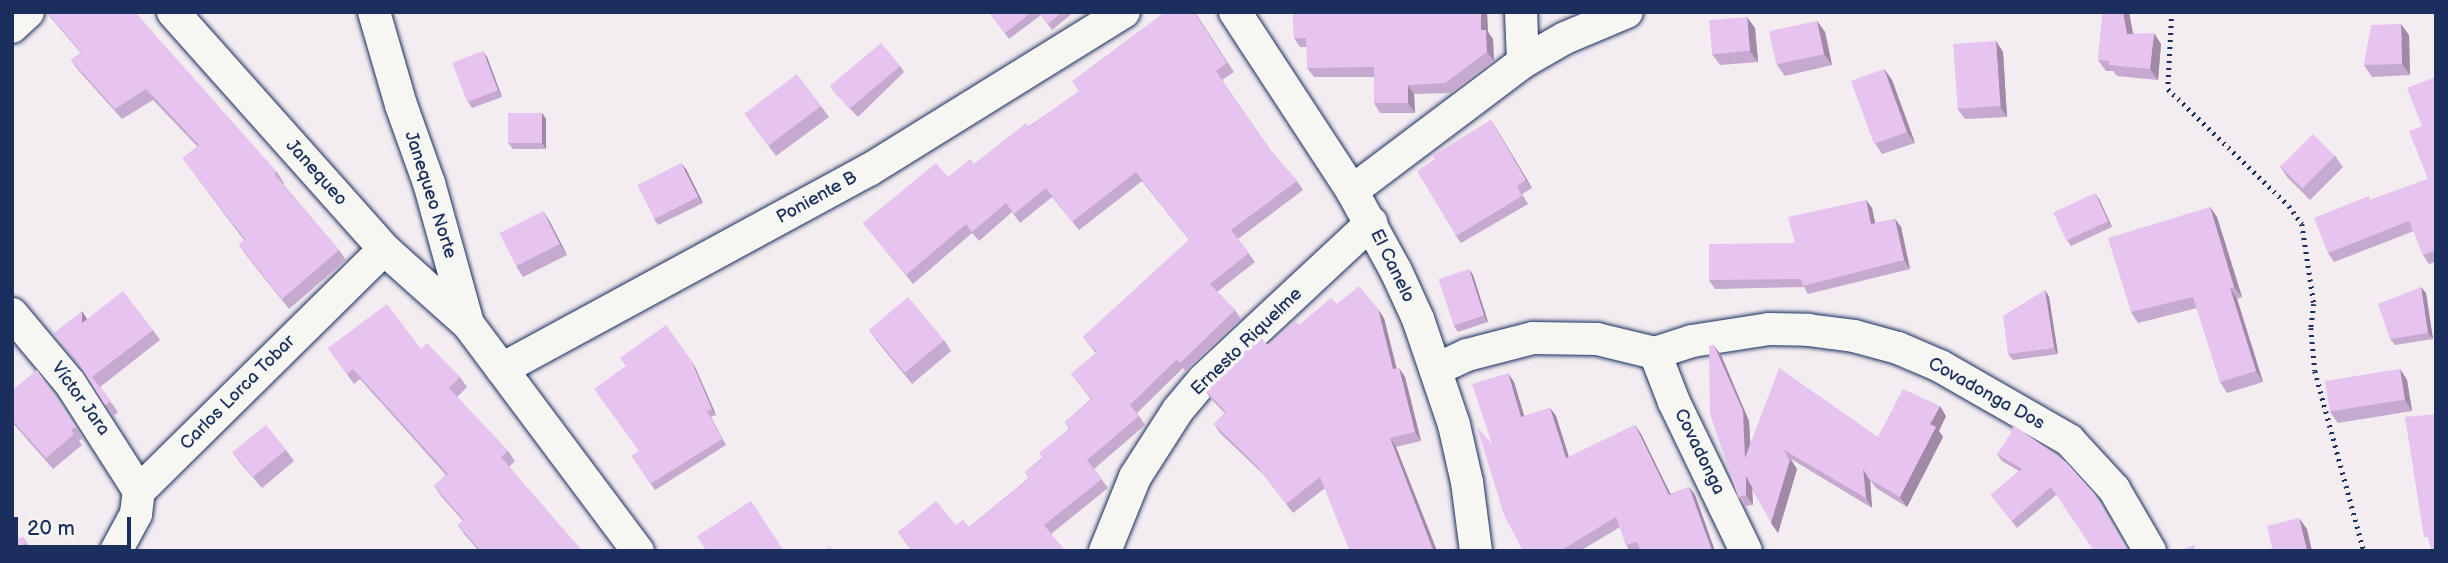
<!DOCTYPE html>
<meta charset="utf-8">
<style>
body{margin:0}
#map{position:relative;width:2448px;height:563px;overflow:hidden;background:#f3ecf1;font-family:"Balsamiq Sans",sans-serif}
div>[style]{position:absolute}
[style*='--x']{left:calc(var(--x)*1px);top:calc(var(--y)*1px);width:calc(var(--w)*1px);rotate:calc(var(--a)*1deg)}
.path>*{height:4.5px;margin-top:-2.25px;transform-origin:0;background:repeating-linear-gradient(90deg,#1b2f5e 0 2px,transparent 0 7px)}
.roads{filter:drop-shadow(0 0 2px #1b2f5e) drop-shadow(0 0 2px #1b2f5e)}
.street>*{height:32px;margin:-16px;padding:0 16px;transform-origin:16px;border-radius:16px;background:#f6f6f2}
.wall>*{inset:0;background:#c6a9ce}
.shaded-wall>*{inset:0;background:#a189a7}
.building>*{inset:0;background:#e6c4ef;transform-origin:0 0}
span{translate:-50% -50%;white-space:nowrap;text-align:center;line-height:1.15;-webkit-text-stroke:7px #f6f6f2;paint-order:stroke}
.street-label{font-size:18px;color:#1b2f5e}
.frame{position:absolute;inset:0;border:14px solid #1b2f5e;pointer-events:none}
.scale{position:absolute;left:14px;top:517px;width:117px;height:32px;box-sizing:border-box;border:4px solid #1b2f5e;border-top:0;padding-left:9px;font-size:21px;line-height:24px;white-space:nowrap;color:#1b2f5e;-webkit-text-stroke:5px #f6f6f2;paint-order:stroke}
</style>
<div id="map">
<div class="path">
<div style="--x:2172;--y:12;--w:77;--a:93"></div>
<div style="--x:2168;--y:89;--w:168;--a:44"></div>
<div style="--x:2289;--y:206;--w:22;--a:54"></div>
<div style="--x:2302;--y:224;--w:81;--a:81.5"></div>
<div style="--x:2314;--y:304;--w:24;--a:97"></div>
<div style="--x:2311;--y:328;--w:43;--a:84.7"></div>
<div style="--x:2315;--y:371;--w:187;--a:74.8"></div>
</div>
<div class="roads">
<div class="street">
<div style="--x:173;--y:12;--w:317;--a:48.3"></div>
<div style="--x:384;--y:249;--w:113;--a:41.8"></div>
<div style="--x:374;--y:12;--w:97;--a:73.8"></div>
<div style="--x:401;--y:105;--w:83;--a:70.3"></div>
<div style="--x:429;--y:183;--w:146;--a:74.5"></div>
<div style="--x:468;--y:324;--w:284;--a:53.2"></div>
<div style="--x:1235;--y:12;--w:214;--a:56.8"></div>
<div style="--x:1352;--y:191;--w:91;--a:61.2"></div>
<div style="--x:1396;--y:271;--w:53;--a:65.4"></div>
<div style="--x:1418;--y:319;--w:112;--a:71.2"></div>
<div style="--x:1454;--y:425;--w:58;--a:77.2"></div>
<div style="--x:1467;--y:482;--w:70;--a:82.6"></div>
<div style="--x:1521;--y:12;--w:50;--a:87.7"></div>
<div style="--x:12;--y:27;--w:22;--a:-43"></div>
<div style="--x:1352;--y:191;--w:214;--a:-37"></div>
<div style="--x:1523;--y:62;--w:48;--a:-29.7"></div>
<div style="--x:1565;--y:38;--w:67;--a:-22.8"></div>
<div style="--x:12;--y:314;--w:90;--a:50"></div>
<div style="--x:70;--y:383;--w:128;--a:57.4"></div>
<div style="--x:1655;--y:353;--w:39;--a:-18"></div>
<div style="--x:1692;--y:341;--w:78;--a:-8.9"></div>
<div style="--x:1769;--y:329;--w:39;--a:1"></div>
<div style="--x:1808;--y:330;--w:46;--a:7.4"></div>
<div style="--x:1854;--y:336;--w:46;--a:15.3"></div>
<div style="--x:1898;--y:348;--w:46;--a:23.2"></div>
<div style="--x:1940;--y:366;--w:149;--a:29.8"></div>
<div style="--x:2069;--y:440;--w:67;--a:47.4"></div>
<div style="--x:2114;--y:489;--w:72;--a:59.9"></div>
<div style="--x:1655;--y:353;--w:53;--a:68.8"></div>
<div style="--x:1674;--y:402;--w:165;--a:64.2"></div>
<div style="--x:502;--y:369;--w:417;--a:-28.5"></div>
<div style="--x:869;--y:170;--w:300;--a:-31.8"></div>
<div style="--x:1437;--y:369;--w:33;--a:-25"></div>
<div style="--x:1467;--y:355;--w:68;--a:-14.4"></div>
<div style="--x:1533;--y:338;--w:64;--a:0.9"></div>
<div style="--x:1597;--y:339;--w:60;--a:13.6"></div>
<div style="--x:116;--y:551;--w:42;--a:-61.6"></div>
<div style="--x:136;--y:514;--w:23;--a:-83"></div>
<div style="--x:139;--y:491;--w:344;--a:-44.6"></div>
<div style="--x:1105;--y:551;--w:80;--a:-67.9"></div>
<div style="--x:1135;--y:477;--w:80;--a:-57.3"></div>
<div style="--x:1178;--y:410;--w:40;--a:-50"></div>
<div style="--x:1204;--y:379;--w:229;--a:-43"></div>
</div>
</div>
<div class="wall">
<div style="clip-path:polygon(46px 12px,277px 172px,284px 183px,283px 184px,339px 250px,346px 260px,289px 309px,246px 255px,239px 245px,244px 240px,190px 168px,197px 146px,153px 100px,122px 119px,79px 71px,71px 60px,81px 53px)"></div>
<div style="clip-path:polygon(989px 12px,1074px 12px,1052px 30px,1041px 15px,1009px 39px)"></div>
<div style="clip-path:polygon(1195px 12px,1234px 72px,1222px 80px,1271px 151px,1297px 181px,1303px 190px,1238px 239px,1255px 262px,1217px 292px,1235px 310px,1241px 319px,1186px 372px,1183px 368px,1137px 413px,1145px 425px,1094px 469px,1108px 488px,1051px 534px,1065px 551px,912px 551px,898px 532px,956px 525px,969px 527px,1029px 478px,1025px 472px,1042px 458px,1069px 428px,1065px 422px,1091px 399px,1071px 374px,1096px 353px,1083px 337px,1189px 240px,1142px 181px,1079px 230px,1052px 197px,1020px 223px,1012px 212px,979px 241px,972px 233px,913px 284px,863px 223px,948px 177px,974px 164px)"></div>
<div style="clip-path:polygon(1293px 12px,1487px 12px,1488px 32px,1493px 39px,1494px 61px,1452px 93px,1414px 94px,1415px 113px,1380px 113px,1374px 103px,1374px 77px,1314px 77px,1307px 68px,1307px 47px,1300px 47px,1294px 38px)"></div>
<div style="clip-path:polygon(2103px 12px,2129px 12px,2133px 33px,2161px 44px,2158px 80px,2117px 76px,2113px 71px,2106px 71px,2098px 60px)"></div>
<div style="clip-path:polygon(1817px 21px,1825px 32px,1832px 65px,1785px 76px,1777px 65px)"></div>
<div style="clip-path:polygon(1755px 28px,1758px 62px,1720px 65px,1712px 54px)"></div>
<div style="clip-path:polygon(2409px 35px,2410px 75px,2372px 77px,2364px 65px)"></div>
<div style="clip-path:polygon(1996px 41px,2003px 52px,2007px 117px,1965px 119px,1957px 108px)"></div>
<div style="clip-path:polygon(487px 57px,502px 97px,472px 108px,468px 102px)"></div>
<div style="clip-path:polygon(900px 66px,904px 72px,858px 117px,837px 95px,832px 89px)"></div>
<div style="clip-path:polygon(1884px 69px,1892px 80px,1915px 143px,1882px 154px,1875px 143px)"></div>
<div style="clip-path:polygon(2436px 77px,2436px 262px,2429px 264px,2423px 255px,2414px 231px,2334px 262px,2328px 253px,2371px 200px,2428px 179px)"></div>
<div style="clip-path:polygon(821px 106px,829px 117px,776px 156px,752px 124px)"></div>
<div style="clip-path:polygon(542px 113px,546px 119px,546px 149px,513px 149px,508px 143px)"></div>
<div style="clip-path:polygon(1491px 120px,1532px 188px,1522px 194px,1528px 204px,1461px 243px,1456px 236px,1435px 159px)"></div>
<div style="clip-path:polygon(2335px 156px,2343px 167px,2310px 200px,2287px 177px,2280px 166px)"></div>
<div style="clip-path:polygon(686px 169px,703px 203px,658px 225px,654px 219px)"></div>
<div style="clip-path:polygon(2099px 199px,2112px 227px,2071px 246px,2067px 240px)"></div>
<div style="clip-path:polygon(1866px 200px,1872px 208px,1875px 223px,1895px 219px,1901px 227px,1910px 269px,1808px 294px,1804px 287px,1715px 289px,1709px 280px,1795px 243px)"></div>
<div style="clip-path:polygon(2210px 207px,2217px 217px,2242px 297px,2237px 299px,2263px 382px,2227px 393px,2220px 382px,2197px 308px,2138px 323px,2131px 312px)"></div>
<div style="clip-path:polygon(543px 211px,550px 222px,567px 255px,523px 277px,516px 266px)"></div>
<div style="clip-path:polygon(1473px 275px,1488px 322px,1458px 332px,1454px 326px)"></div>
<div style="clip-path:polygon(2045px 290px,2049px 297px,2058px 354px,2013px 360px,2008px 354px)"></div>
<div style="clip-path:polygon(2426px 293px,2433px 339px,2395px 345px,2390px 339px)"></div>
<div style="clip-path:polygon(1337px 304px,1384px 318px,1397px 369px,1405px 377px,1421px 441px,1396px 447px,1437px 551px,1350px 551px,1325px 488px,1293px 513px,1264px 475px,1220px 433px,1214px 424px,1225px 413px,1211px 399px,1205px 390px,1268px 345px,1299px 325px)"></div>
<div style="clip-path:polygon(87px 319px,153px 330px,160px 340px,100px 387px,118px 412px,113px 416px,83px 370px,54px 333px)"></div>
<div style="clip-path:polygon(869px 330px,944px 340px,951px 351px,912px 384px,877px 341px)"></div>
<div style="clip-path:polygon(328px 348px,421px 349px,460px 377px,467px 387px,457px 397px,508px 451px,515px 461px,509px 467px,582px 551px,479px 551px,465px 535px,458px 525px,463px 521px,441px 496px,434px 486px,446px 475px,360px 379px,354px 384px)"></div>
<div style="clip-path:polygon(1721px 355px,1749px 421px,1750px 443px,1878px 437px,1946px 416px,1939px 431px,1943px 437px,1907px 507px,1876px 488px,1870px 480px,1872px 508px,1791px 459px,1797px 469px,1778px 533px,1752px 489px,1753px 505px,1745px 506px,1738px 497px)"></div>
<div style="clip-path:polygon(695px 367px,716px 415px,711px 417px,726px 445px,655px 490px,632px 456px,639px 451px)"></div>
<div style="clip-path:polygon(2400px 369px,2407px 380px,2412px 411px,2338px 423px,2330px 412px)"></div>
<div style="clip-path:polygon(37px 370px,83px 438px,79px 441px,82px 445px,53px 469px,12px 422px,12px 391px)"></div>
<div style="clip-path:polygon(1514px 382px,1524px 416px,1550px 408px,1556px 416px,1569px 457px,1635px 425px,1641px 434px,1670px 494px,1689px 487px,1695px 495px,1715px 551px,1630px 551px,1626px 545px,1620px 527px,1580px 551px,1523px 551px,1492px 444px)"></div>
<div style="clip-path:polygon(286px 450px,294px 461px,262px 488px,241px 464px,233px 453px)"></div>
<div style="clip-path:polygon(1997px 454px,2099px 500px,2056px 495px,2017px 528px,1991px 495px,2019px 471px,2002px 461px)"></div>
<div style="clip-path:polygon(23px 537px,32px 551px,12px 551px)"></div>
</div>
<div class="shaded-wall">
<div style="clip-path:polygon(1481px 12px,1487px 12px,1488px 32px,1493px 39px,1494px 61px,1487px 52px,1481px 30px)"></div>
<div style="clip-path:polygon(2123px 12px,2129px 12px,2135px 45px,2127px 34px)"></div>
<div style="clip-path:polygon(1747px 17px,1755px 28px,1758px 62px,1750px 51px)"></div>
<div style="clip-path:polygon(1817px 21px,1825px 32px,1832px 65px,1824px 54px)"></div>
<div style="clip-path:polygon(2401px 24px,2409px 35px,2410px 75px,2402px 64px)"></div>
<div style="clip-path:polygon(2154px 33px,2161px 44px,2158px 80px,2150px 69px)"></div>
<div style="clip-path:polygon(1996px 41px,2003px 52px,2007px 117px,2000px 106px)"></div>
<div style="clip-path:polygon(483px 51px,487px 57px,502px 97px,498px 90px)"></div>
<div style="clip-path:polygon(1884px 69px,1892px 80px,1915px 143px,1907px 132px)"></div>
<div style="clip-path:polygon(1408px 85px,1414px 94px,1415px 113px,1408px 103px)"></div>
<div style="clip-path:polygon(542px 113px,546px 119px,546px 149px,542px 143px)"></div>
<div style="clip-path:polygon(1491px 120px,1496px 128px,1532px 188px,1526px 180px)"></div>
<div style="clip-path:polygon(681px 163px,686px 169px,703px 203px,698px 197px)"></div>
<div style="clip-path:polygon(2095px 193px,2099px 199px,2112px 227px,2108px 221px)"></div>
<div style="clip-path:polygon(1866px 200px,1872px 208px,1877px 232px,1871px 224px)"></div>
<div style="clip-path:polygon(2210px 207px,2217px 217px,2242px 297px,2234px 287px)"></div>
<div style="clip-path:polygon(543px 211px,550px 222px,567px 255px,560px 244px)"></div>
<div style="clip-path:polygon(1895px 219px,1901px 227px,1910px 269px,1904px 260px)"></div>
<div style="clip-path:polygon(1469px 269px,1473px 275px,1488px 322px,1484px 316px)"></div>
<div style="clip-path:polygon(2421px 287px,2426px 293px,2433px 339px,2428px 333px)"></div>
<div style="clip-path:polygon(2230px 288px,2237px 299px,2263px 382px,2256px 371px)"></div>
<div style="clip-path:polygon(2045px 290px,2049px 297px,2058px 354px,2054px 348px)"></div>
<div style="clip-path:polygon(1378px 309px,1384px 318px,1399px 379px,1393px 369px)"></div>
<div style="clip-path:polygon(82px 311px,89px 322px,82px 323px)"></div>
<div style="clip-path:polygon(1714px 345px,1721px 355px,1749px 421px,1752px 468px,1745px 458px)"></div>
<div style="clip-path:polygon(691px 360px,695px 367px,716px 415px,712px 409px)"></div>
<div style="clip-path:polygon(1399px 368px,1405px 377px,1421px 441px,1415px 432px)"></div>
<div style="clip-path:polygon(2400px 369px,2407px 380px,2412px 411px,2405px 400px)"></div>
<div style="clip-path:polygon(1508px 373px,1514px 382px,1527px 425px,1521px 417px)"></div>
<div style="clip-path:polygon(1940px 406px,1946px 416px,1939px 431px,1943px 437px,1907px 507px,1900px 497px,1930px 424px)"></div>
<div style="clip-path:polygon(1550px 408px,1556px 416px,1572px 467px,1566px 458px)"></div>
<div style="clip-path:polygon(1635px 425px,1641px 434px,1675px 503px,1669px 495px)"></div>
<div style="clip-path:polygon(1390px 438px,1396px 447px,1437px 551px,1434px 551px)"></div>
<div style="clip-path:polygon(1784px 450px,1797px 469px,1778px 533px,1771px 523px)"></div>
<div style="clip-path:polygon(1863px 469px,1870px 478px,1872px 508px,1866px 498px)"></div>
<div style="clip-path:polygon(1746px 476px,1752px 486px,1753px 505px,1746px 495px)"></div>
<div style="clip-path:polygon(1689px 487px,1695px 495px,1715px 551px,1712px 551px)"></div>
<div style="clip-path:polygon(2299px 518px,2307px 529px,2312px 551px,2307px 551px)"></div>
</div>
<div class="building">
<div style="clip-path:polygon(47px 12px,135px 12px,277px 172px,274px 174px,339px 250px,282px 299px,239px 245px,245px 239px,182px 158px,199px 145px,146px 89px,115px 109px,71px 60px,82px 53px)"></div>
<div style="clip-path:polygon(989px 12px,1032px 12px,1005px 33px)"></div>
<div style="clip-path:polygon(1039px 12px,1062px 12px,1048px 24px)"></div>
<div style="clip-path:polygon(1165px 12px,1194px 12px,1227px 63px,1216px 71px,1270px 150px,1297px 181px,1231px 230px,1249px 253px,1210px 284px,1235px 310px,1180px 363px,1177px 359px,1130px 405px,1139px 416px,1087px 460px,1102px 479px,1044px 525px,1065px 551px,913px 551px,898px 532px,936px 501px,956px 525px,963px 520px,969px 527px,1030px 478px,1025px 472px,1043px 458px,1039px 453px,1070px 428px,1065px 422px,1092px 399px,1071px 374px,1097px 352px,1083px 337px,1189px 240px,1136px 172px,1072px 222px,1046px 188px,1014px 214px,1006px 203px,972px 232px,966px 224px,906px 275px,863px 223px,936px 163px,948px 177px,970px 159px,974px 164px,1026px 123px,1029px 127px,1079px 91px,1072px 81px)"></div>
<div style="clip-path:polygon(1293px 12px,1481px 12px,1481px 30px,1486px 30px,1487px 52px,1445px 83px,1408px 85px,1408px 103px,1374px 103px,1374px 67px,1307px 68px,1306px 38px,1294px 38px)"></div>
<div style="clip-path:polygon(2103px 12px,2123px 12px,2127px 34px,2154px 33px,2150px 69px,2109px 65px,2109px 61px,2098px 60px)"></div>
<div style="left:1747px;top:17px;width:34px;height:38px;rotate:85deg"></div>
<div style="left:1817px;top:21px;width:34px;height:49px;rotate:78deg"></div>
<div style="clip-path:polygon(2401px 24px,2402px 64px,2364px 65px,2371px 25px)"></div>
<div style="left:1996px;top:41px;width:65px;height:43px;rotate:86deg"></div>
<div style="left:881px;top:43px;width:30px;height:67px;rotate:50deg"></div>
<div style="left:483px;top:51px;width:42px;height:33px;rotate:69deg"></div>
<div style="left:1884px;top:69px;width:67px;height:35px;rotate:70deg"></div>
<div style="left:797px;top:74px;width:40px;height:66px;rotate:53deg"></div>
<div style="clip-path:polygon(2436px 77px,2436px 250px,2423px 255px,2409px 221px,2328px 253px,2314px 218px,2369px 196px,2370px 200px,2428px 179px,2409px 131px,2422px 126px,2407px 88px)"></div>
<div style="left:508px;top:113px;width:34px;height:30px"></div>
<div style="clip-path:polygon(1491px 120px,1526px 180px,1517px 186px,1522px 196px,1456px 236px,1417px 171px,1435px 159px,1432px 156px)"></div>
<div style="left:2313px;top:134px;width:31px;height:46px;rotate:45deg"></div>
<div style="left:681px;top:163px;width:38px;height:49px;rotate:63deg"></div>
<div style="left:2095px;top:193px;width:31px;height:46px;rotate:65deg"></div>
<div style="clip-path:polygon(1866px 200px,1871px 224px,1895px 219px,1904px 260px,1803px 286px,1801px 279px,1709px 280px,1709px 244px,1795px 243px,1788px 217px)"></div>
<div style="clip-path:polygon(2210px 207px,2234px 287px,2230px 288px,2256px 371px,2220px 382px,2193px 297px,2131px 312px,2108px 238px)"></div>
<div style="left:543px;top:211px;width:37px;height:49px;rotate:63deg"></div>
<div style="left:1469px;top:269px;width:49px;height:32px;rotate:72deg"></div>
<div style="clip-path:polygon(1359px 286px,1378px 309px,1393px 369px,1399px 368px,1415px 432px,1390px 438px,1433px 551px,1350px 551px,1320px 477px,1286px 504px,1257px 466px,1214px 424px,1226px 412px,1205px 390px,1211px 383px,1260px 337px,1268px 345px,1295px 321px,1299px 325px,1331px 298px,1337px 304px)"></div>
<div style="clip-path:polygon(2421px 287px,2428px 333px,2390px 339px,2378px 304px)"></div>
<div style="clip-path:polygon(2045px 290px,2054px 348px,2008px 354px,2003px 316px)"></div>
<div style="clip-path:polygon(123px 291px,153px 330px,92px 377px,111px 401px,105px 405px,78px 362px,54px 333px,82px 311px,82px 323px)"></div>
<div style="left:908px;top:297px;width:56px;height:51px;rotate:50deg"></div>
<div style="clip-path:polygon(387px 304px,421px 349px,427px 343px,460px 377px,449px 388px,508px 451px,501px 457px,582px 551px,481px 551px,458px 525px,464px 520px,434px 486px,448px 474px,353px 369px,347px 374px,328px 348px)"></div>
<div style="clip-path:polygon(666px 325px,691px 360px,712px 409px,707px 411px,722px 439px,650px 484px,632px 456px,639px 451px,594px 389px,626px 366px,620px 358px)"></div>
<div style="clip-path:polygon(1714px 345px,1743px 411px,1745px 458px,1779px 368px,1878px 437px,1903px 389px,1940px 406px,1930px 424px,1936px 427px,1900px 497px,1869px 479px,1863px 469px,1866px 498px,1784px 450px,1790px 460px,1771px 523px,1746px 476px,1746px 495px,1738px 497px,1710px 414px,1709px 346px)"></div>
<div style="left:2400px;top:369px;width:31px;height:76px;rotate:81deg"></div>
<div style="clip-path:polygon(37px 370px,76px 427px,71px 430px,74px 434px,46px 458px,12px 420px,12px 391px)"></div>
<div style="clip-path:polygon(1508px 373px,1521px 417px,1550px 408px,1566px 458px,1635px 425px,1669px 495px,1689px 487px,1712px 551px,1641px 551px,1637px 542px,1626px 545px,1616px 517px,1560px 551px,1523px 551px,1504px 515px,1477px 427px,1492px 444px,1472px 384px)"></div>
<div style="clip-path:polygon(2436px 414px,2436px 550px,2431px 550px,2428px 537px,2424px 537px,2405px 417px)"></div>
<div style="clip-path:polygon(2012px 424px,2066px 462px,2094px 493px,2128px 551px,2094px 551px,2051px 487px,2012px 521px,1991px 495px,2022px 469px,1997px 454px,2013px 430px)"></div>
<div style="left:266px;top:425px;width:32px;height:43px;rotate:51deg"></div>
<div style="clip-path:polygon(751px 501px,784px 551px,706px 551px,697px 536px)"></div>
<div style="clip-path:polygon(2299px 518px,2307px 551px,2273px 551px,2267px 526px)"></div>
<div style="clip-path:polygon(23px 537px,26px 543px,17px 551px,12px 551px,12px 541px)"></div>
<div style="clip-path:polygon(2194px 545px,2196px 551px,2179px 551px)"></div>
<div style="clip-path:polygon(830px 547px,833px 551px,823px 551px)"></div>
</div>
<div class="street-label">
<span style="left:316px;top:173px;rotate:48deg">Janequeo</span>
<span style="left:430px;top:195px;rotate:72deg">Janequeo Norte</span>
<span style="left:817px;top:198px;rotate:-29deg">Poniente B</span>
<span style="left:1392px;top:266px;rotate:64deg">El Canelo</span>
<span style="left:1247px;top:342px;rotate:-44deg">Ernesto Riquelme</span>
<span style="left:238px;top:393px;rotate:-45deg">Carlos Lorca Tobar</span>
<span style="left:1986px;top:394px;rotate:29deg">Covadonga Dos</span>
<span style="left:80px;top:399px;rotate:54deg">Víctor Jara</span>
<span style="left:1699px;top:452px;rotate:64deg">Covadonga</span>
</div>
<div class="frame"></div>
<div class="scale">20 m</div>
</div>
